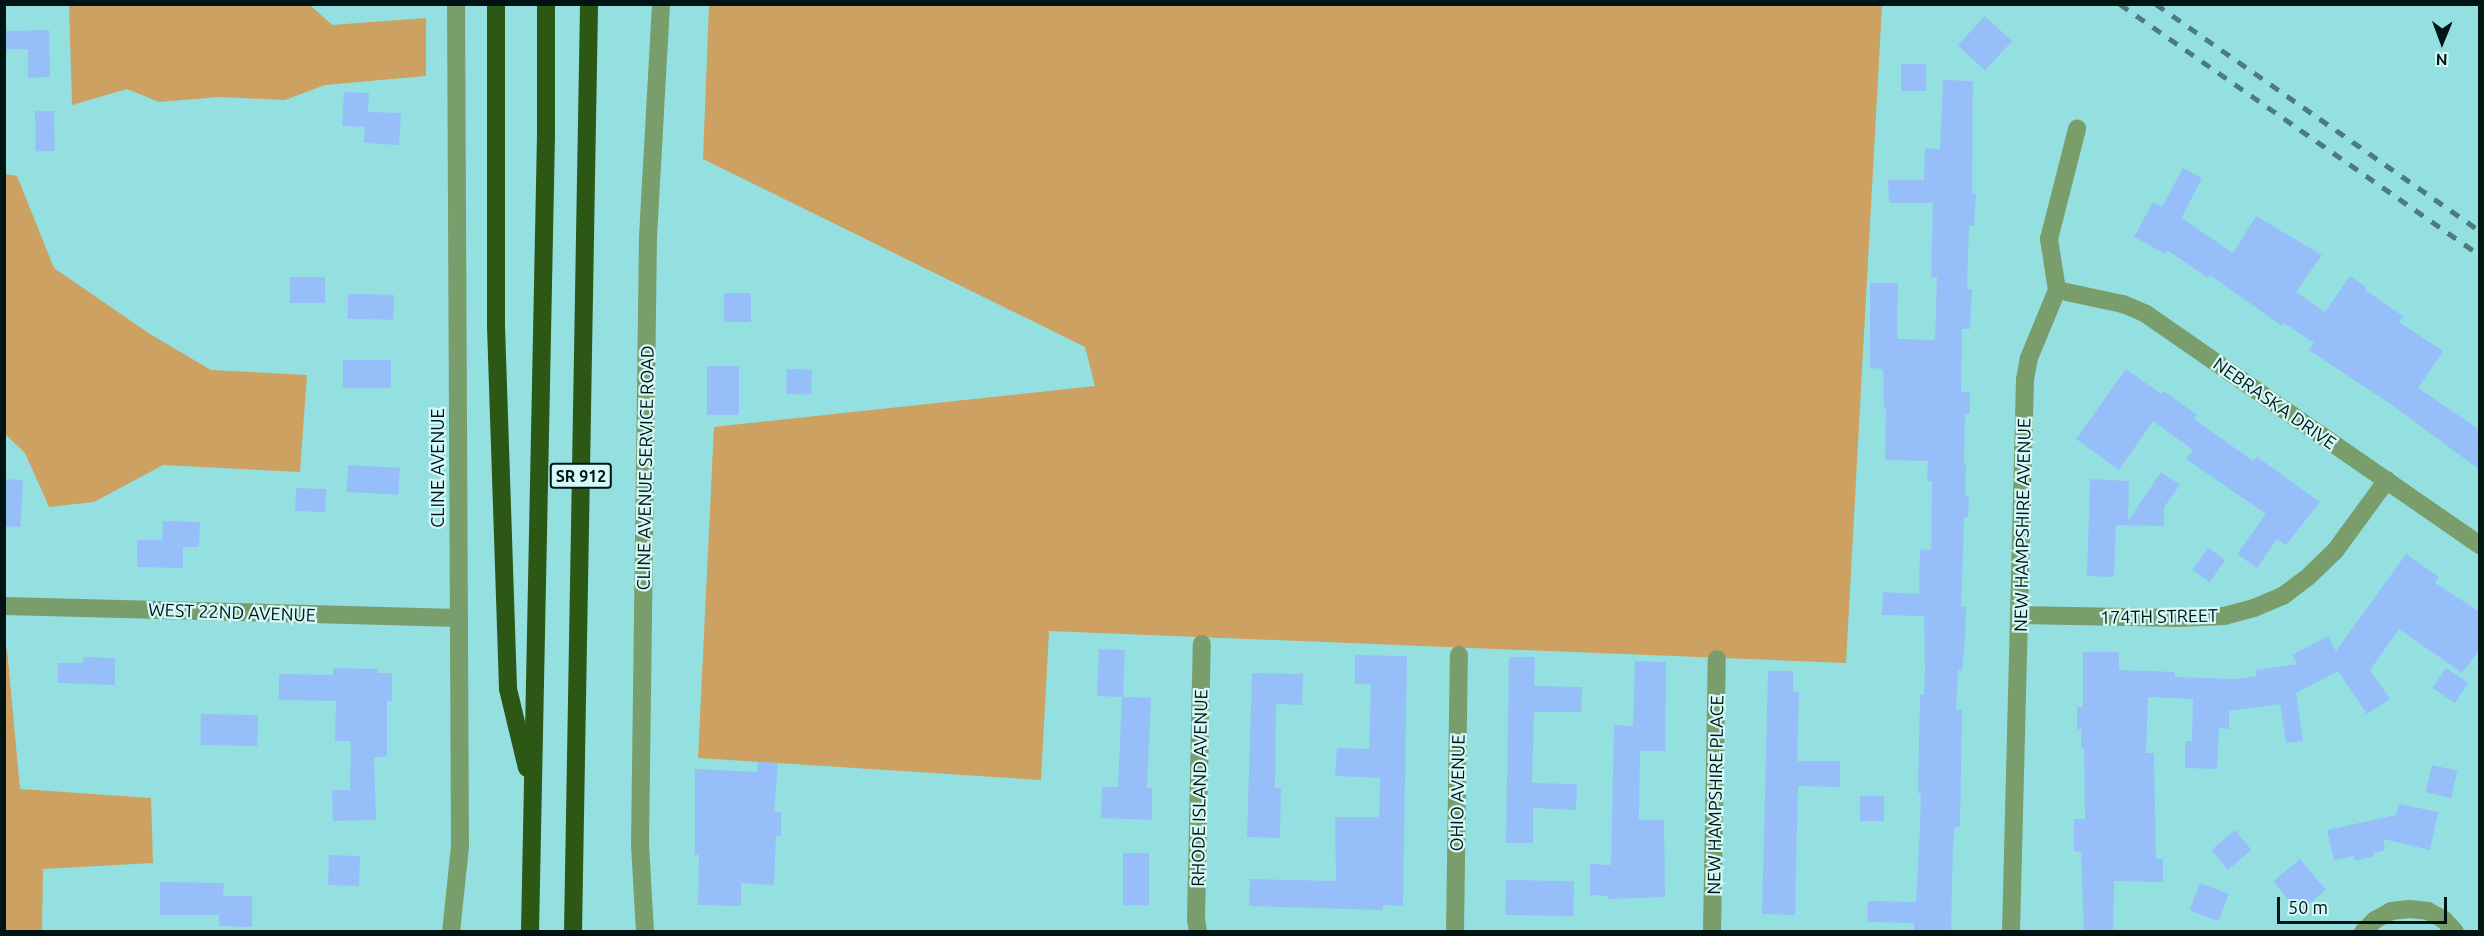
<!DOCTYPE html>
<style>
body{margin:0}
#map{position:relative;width:2484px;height:936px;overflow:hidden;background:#94e0e1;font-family:Ubuntu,sans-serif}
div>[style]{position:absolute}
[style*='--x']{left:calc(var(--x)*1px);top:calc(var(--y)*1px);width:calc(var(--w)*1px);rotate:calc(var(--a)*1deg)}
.green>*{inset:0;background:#cca161}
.building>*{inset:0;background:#96bff9;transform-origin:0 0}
.minor>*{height:18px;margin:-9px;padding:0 9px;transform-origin:9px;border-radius:9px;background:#7a9d6c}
.motorway>*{height:18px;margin:-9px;padding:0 9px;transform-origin:9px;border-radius:9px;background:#2c5715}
.rail>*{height:4.5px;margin-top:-2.25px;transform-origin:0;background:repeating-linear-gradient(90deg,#4c7c7d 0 10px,transparent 0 20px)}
span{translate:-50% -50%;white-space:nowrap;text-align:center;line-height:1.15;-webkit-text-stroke:4.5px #d5f9f9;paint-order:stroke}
.shield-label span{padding:2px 4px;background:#d5f9f9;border:2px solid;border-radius:4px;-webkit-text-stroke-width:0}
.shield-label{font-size:16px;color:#001414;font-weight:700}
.street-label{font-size:18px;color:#001414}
.frame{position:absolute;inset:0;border:6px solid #001414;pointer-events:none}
.north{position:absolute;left:2412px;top:12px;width:60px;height:60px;-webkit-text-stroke:4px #d5f9f9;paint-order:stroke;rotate:181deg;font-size:16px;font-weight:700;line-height:24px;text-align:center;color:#001414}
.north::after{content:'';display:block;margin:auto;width:21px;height:27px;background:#001414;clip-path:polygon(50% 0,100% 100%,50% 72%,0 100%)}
.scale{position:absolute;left:2277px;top:897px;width:170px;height:27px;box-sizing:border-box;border:3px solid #001414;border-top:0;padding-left:8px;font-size:18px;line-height:21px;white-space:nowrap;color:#001414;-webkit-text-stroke:4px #d5f9f9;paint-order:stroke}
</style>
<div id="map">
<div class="green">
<div style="clip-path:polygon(69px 5px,310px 5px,332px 25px,426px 18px,426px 76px,325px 85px,285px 100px,220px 97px,159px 102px,127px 89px,72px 105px)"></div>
<div style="clip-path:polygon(709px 5px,1882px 5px,1846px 663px,1049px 631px,1041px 780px,698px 758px,714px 427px,1095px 386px,1085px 347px,703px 159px)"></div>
<div style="clip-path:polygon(5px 174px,17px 176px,54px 268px,150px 334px,211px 370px,307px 375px,300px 472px,163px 465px,94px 502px,49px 507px,25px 453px,5px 434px)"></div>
<div style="clip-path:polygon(5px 649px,7px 649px,20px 789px,151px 798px,153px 863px,43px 869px,42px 931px,5px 931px)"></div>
</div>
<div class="building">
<div style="left:1985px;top:16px;width:37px;height:40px;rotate:43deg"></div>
<div style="clip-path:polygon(49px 30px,50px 77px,28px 78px,28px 49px,4px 49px,4px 31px)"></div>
<div style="left:1901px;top:64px;width:25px;height:27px"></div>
<div style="clip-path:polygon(1943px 80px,1973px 81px,1972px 194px,1976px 194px,1974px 226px,1969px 225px,1967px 289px,1972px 289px,1970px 329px,1962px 329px,1961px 392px,1970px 392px,1970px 414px,1965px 414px,1964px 463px,1966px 463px,1965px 495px,1969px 496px,1968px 517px,1964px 517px,1963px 553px,1961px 607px,1966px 607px,1965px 639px,1962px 671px,1958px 670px,1956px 710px,1962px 710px,1960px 827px,1955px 827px,1953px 844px,1951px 932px,1914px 932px,1914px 923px,1867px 922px,1868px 901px,1916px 902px,1920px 827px,1921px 793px,1918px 793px,1920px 695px,1924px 695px,1925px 670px,1924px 616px,1882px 615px,1883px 592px,1919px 594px,1920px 549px,1931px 550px,1932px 481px,1927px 481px,1928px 461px,1885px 460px,1886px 408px,1884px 408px,1883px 369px,1870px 368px,1870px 283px,1898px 283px,1897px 339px,1935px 340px,1937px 277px,1931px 277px,1933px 203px,1889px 203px,1888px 180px,1924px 180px,1925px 148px,1940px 149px)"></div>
<div style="clip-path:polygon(344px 92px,369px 93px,368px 112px,401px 113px,399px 145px,364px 143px,365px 127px,342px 126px)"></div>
<div style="left:54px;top:111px;width:40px;height:19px;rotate:89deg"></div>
<div style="clip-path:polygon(2183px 168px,2202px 178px,2182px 217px,2183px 219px,2233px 253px,2256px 216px,2322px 255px,2296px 292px,2325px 312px,2350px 276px,2366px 287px,2365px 290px,2403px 316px,2399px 322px,2443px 351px,2418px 388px,2480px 430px,2480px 470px,2392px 405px,2309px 350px,2314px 343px,2284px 323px,2282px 326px,2210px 275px,2208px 278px,2167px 250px,2165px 254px,2134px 237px,2153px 202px,2162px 207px)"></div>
<div style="left:290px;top:277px;width:35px;height:26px"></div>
<div style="left:724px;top:293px;width:27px;height:29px"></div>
<div style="left:348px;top:294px;width:46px;height:25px;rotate:1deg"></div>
<div style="left:343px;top:360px;width:48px;height:28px"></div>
<div style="left:707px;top:366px;width:32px;height:49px"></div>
<div style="left:787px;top:369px;width:25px;height:25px;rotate:2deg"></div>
<div style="clip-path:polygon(2126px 369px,2161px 394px,2164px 391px,2197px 415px,2194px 419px,2253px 461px,2257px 457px,2320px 502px,2286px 545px,2277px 539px,2257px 568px,2237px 554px,2266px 514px,2186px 459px,2193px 450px,2153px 421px,2119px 470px,2076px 439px)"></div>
<div style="left:348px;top:465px;width:52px;height:27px;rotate:3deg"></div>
<div style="clip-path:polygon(2161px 472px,2180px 485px,2164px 507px,2164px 526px,2116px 525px,2114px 577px,2087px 576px,2090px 479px,2129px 481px,2128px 521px)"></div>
<div style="left:4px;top:479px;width:19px;height:47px;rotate:3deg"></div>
<div style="left:296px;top:488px;width:30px;height:23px;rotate:2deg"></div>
<div style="clip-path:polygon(163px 521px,200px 522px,199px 547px,183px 547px,183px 568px,137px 567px,137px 540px,162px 540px)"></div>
<div style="left:2208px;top:548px;width:21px;height:27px;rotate:35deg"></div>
<div style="clip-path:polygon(2406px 554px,2439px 577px,2435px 583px,2480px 612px,2480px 649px,2462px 673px,2399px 629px,2370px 670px,2390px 699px,2367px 714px,2338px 671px,2296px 693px,2303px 741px,2286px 743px,2280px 704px,2229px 711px,2229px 729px,2219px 728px,2217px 769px,2185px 768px,2185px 741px,2192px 741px,2193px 699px,2148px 697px,2146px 753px,2154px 753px,2156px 859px,2163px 859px,2163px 882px,2114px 881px,2113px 932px,2084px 932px,2081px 852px,2074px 851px,2074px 819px,2085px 819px,2084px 748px,2081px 748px,2081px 729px,2077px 729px,2077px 707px,2083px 707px,2083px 652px,2119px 652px,2119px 670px,2175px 672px,2175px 677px,2236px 679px,2256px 676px,2256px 670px,2297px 664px,2292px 655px,2328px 636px,2336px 651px)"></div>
<div style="clip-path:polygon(1099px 649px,1125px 650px,1123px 697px,1151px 698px,1147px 788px,1152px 788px,1152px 820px,1101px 818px,1102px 787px,1118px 787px,1122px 697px,1097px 696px)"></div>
<div style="clip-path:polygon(1355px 655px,1407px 656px,1403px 906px,1383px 905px,1383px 910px,1249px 906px,1250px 879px,1336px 881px,1335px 817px,1379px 817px,1380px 778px,1335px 776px,1337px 748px,1369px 749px,1371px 684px,1355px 684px)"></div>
<div style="clip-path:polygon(83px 657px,115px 658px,115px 685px,58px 683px,58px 663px,83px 663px)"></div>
<div style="clip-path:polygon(1509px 657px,1535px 657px,1534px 686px,1582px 687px,1581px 712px,1534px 712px,1532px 783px,1577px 784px,1576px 810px,1533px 808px,1533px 843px,1506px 843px)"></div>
<div style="clip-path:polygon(1635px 661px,1666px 662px,1665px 751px,1640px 751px,1639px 820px,1664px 820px,1665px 897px,1608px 899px,1608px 896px,1590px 895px,1590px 864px,1611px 865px,1614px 725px,1633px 726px)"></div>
<div style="clip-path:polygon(333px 668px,378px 669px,378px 673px,392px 673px,392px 701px,387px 701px,387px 756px,374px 758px,376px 820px,333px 821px,332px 790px,350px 790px,351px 741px,335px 741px,336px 701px,279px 700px,279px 674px,333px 675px)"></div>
<div style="left:2446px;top:668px;width:27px;height:24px;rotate:34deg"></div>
<div style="clip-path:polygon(1768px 671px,1793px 671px,1793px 692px,1799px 692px,1797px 761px,1840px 761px,1840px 787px,1798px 786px,1795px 915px,1762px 914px)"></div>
<div style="clip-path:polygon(1252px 673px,1303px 674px,1302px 705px,1276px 704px,1275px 788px,1281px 788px,1280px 838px,1247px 837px)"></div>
<div style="left:201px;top:714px;width:57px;height:31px;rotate:1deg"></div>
<div style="clip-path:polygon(758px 762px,778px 763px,774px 812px,781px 812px,781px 836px,776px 835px,774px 885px,741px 883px,741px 906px,698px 905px,699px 855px,695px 855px,695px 769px,757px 772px)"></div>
<div style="left:2432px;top:765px;width:26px;height:28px;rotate:13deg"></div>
<div style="left:1860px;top:796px;width:24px;height:25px"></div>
<div style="clip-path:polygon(2399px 804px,2438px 812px,2430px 850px,2383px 839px,2385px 850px,2373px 853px,2374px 856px,2355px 861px,2354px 856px,2334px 860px,2327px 830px,2396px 815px)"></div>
<div style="left:2235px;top:830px;width:26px;height:31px;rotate:50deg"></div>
<div style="left:1123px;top:853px;width:26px;height:52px"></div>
<div style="left:329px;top:855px;width:31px;height:30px;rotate:2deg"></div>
<div style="left:2300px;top:859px;width:40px;height:35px;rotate:50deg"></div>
<div style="left:1506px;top:880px;width:68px;height:35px;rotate:1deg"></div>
<div style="clip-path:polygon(160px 882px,224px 883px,223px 896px,252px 896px,252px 927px,219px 926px,219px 915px,160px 915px)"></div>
<div style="left:2200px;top:883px;width:31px;height:29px;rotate:21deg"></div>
</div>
<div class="minor">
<div style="--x:2057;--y:290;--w:67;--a:12"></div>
<div style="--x:2123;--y:304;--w:25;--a:23"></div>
<div style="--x:2146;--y:314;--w:406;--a:34.7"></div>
<div style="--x:4;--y:606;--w:455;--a:1.5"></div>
<div style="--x:2020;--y:615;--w:159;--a:1.1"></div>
<div style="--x:2179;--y:618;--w:45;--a:-2.5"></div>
<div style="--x:2224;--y:616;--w:31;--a:-15"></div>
<div style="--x:2254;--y:608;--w:33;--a:-23"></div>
<div style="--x:2284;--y:595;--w:31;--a:-37"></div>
<div style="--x:2309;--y:576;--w:36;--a:-44"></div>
<div style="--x:2335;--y:551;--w:88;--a:-53.8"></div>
<div style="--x:451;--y:932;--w:85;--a:-84"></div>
<div style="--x:460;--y:847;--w:843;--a:-90.27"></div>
<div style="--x:645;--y:932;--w:86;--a:-93.3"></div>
<div style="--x:640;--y:846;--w:609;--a:-89.25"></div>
<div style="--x:648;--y:237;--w:233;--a:-86.8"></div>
<div style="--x:1198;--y:932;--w:13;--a:-99"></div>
<div style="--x:1196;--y:919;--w:275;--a:-88.8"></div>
<div style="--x:1455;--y:932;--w:277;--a:-89.2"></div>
<div style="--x:1712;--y:932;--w:273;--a:-89"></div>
<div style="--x:2011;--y:932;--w:552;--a:-88.55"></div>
<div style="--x:2025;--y:380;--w:22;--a:-80"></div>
<div style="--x:2029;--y:358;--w:74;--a:-67.6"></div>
<div style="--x:2057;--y:290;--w:52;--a:-98.9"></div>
<div style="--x:2049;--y:239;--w:114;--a:-75.7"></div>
<div style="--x:2363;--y:932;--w:17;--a:-45"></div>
<div style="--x:2375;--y:920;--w:18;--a:-29"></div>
<div style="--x:2391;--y:911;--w:19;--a:-6"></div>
<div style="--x:2410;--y:909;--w:18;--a:6"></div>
<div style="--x:2428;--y:911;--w:18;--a:29"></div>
<div style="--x:2444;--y:920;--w:16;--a:47"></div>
</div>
<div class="motorway">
<div style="--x:496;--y:4;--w:322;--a:90"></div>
<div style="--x:496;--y:326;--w:363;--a:88.1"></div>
<div style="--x:508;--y:689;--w:81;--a:76.5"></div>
<div style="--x:530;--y:932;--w:798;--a:-88.85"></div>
<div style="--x:546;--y:134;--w:130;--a:-90"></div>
<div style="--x:573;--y:932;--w:928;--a:-89.01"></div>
</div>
<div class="rail">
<div style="--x:2120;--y:4;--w:439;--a:34.9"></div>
<div style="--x:2156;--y:4;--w:396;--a:35"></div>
</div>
<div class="shield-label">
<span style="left:581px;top:476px">SR 912</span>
</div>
<div class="street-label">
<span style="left:2275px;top:403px;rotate:35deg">NEBRASKA DRIVE</span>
<span style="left:437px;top:468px;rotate:-90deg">CLINE AVENUE</span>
<span style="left:645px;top:468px;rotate:-89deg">CLINE AVENUE SERVICE ROAD</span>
<span style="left:2022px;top:525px;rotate:-89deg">NEW HAMPSHIRE AVENUE</span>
<span style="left:232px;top:612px;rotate:2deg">WEST 22ND AVENUE</span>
<span style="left:2159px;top:616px;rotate:-1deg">174TH STREET</span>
<span style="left:1199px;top:788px;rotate:-89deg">RHODE ISLAND AVENUE</span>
<span style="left:1457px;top:793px;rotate:-89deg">OHIO AVENUE</span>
<span style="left:1715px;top:795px;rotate:-89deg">NEW HAMPSHIRE PLACE</span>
</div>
<div class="frame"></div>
<div class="north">N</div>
<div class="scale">50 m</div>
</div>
